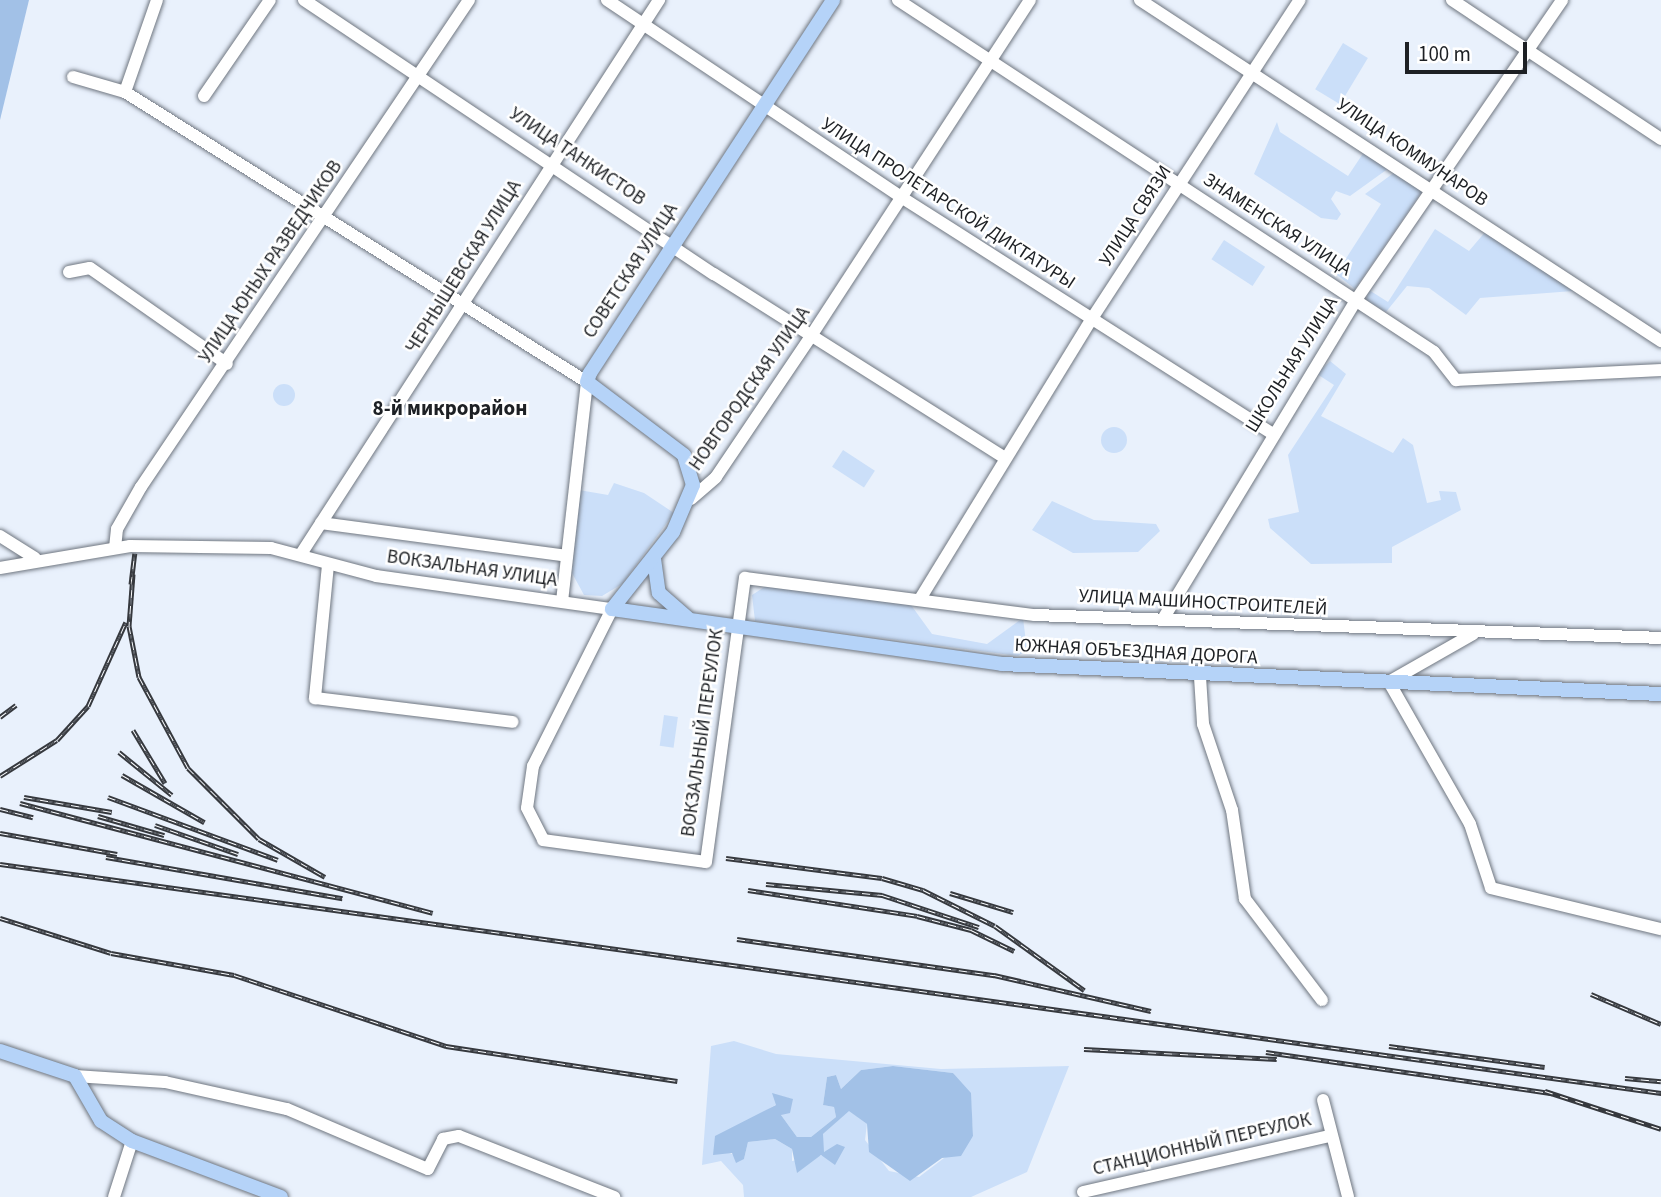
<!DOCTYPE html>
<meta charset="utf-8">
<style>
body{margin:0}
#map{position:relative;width:1661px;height:1197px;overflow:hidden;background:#e9f1fc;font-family:"Source Sans 3",sans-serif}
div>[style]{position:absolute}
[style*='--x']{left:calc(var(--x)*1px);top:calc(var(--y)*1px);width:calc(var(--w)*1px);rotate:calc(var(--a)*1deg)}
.green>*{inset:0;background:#cbdff9;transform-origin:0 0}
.round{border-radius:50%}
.water>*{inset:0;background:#a2c1e7}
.roads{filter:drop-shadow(0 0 2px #6f7680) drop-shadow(0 0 2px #6f7680)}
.minor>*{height:12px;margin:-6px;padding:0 6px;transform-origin:6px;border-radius:6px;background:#fff}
.major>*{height:14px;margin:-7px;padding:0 7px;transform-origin:7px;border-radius:7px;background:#b5d3f8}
.rail>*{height:5px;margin-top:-2.5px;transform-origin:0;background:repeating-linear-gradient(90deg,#fff 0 8px,#36393e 0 16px);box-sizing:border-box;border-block:2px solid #36393e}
span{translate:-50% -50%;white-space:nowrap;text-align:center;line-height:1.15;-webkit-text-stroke:5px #fff;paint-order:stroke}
.street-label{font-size:19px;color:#1d2024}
.neighbourhood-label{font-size:21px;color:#1d2024;font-weight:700}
.scale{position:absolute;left:1405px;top:42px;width:122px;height:32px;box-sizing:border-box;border:4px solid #1d2024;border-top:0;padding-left:9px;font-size:21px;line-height:24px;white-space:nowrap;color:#1d2024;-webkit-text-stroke:5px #fff;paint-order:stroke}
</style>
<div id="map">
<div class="green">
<div style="left:1343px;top:43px;width:29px;height:54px;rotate:31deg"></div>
<div style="clip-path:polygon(1277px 122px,1280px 132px,1348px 176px,1366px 149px,1389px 168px,1350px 196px,1336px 191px,1331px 199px,1341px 214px,1337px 220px,1321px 218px,1254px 174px)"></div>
<div style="clip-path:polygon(1395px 172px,1423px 190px,1355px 289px,1336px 274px,1381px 204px,1365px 194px)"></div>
<div style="clip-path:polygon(1435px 229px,1469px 251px,1486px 231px,1573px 291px,1480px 298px,1466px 315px,1429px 288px,1407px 286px,1386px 312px,1366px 300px,1369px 290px,1388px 302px)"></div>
<div style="left:1224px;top:240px;width:49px;height:23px;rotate:33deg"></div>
<div style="clip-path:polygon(1330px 361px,1346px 374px,1321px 416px,1393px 453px,1403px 438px,1413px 445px,1427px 503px,1441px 500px,1439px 491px,1456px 492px,1461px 510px,1392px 547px,1392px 563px,1311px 564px,1270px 528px,1268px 519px,1299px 512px,1288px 455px,1334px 385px,1317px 374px)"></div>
<div class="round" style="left:273px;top:384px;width:22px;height:22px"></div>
<div class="round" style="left:1101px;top:427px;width:26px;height:26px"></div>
<div style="left:843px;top:450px;width:38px;height:20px;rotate:33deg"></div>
<div style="clip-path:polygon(614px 483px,644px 493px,674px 513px,622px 584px,602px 596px,584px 595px,572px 573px,579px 490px,608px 495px)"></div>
<div style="clip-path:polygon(1052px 501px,1094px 520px,1156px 524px,1160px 531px,1138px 552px,1073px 553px,1032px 530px)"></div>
<div style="clip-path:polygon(766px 586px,911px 605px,932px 634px,987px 644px,1023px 618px,1027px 650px,1018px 656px,755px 621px,752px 595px)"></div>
<div style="left:664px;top:715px;width:14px;height:31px;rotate:8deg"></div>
<div style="clip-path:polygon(evenodd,734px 1041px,776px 1054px,941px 1069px,1069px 1066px,1027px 1172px,971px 1197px,744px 1197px,743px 1185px,721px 1161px,702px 1165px,711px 1046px,734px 1041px,893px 1066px,953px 1073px,971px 1102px,973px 1136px,919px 1177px,889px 1171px,865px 1140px,867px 1124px,849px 1110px,823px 1134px,823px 1151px,829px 1154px,792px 1161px,792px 1149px,775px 1139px,748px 1142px,744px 1159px,727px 1152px,751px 1119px,777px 1104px,773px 1094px,792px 1099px,781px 1115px,797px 1137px,811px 1137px,836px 1117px,834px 1107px,823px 1105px,827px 1077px,836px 1075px,841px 1089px,861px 1070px,893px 1066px)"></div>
</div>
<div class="water">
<div style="clip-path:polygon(0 0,29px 0,0 120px)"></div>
<div style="clip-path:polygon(893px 1066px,953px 1073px,971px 1093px,973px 1136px,961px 1156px,942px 1158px,910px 1181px,869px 1152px,867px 1124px,849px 1111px,823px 1134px,824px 1152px,837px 1144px,845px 1147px,835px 1165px,821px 1155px,797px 1173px,792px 1149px,775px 1139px,748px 1142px,744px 1159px,736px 1163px,732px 1153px,713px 1155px,715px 1136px,776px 1105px,772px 1093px,793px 1099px,790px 1113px,781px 1115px,797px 1137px,811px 1137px,836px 1117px,834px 1107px,823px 1105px,827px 1077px,836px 1075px,841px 1089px,861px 1070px)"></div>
</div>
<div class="roads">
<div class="minor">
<div style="--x:304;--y:0;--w:493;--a:33.8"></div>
<div style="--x:714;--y:274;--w:344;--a:32.3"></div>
<div style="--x:607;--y:0;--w:354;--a:33.8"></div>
<div style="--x:901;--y:197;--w:441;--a:32.5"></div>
<div style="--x:898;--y:0;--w:641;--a:33.29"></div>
<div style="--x:1434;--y:352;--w:36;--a:52"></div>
<div style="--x:1456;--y:380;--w:205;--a:-2.8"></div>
<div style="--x:1140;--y:0;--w:623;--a:33.21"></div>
<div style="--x:1452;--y:0;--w:251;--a:33.6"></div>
<div style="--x:73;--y:77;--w:54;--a:16.1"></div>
<div style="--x:125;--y:92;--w:545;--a:32.12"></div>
<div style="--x:587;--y:382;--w:220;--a:96.5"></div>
<div style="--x:125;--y:92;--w:97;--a:-70.8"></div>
<div style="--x:204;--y:96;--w:116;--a:-55.5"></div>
<div style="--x:69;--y:272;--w:21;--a:-11"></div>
<div style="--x:90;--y:268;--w:167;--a:35"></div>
<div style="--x:691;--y:499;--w:33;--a:-41"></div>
<div style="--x:716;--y:477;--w:170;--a:-56"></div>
<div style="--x:811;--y:336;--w:401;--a:-56.9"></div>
<div style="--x:321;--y:523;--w:248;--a:7.6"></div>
<div style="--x:0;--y:536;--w:41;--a:32.2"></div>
<div style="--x:115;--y:548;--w:19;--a:-84"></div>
<div style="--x:117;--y:529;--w:48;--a:-60.3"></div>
<div style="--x:141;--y:487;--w:587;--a:-56.04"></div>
<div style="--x:301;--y:554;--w:660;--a:-57.13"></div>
<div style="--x:328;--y:565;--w:134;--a:95.6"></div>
<div style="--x:315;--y:698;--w:199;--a:6.9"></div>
<div style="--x:0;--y:568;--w:132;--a:-9.6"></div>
<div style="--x:130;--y:546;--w:141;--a:0.8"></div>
<div style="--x:271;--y:548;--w:109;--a:14.9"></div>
<div style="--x:376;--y:576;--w:238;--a:8"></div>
<div style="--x:612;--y:609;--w:176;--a:116.7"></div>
<div style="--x:533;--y:766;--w:42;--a:98.1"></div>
<div style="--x:527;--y:808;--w:36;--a:63"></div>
<div style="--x:543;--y:840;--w:164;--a:7.7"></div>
<div style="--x:706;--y:862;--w:287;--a:-82.2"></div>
<div style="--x:745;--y:578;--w:292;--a:7.3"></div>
<div style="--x:1035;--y:615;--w:626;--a:2.1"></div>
<div style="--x:920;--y:599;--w:327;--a:-58.5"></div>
<div style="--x:1091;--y:320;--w:382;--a:-56.9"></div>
<div style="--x:1163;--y:619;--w:373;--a:-58.8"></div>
<div style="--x:1356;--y:300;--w:364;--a:-55.5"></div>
<div style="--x:1473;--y:634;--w:97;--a:150.3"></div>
<div style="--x:1389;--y:682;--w:163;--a:60.3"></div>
<div style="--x:1470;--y:824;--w:67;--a:71.8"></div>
<div style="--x:1491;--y:888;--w:175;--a:13.6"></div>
<div style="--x:1200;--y:677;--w:47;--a:86.3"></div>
<div style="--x:1203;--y:724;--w:91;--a:71.4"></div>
<div style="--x:1232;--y:810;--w:90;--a:81.7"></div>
<div style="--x:1245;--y:899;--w:127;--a:52.7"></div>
<div style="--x:75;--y:1076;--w:90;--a:3.8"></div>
<div style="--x:165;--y:1082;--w:125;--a:12.5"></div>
<div style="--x:287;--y:1109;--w:153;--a:23.1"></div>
<div style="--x:428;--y:1169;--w:34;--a:-63"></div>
<div style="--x:443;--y:1139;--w:16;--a:-11"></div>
<div style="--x:459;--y:1136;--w:167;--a:21.5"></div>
<div style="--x:1323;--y:1100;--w:100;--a:75.5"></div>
<div style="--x:1083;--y:1192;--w:252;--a:-12.8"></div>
<div style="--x:114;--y:1197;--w:59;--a:-72.2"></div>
</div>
<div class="major">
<div style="--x:654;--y:559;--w:34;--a:82"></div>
<div style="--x:659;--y:593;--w:38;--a:41"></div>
<div style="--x:612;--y:609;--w:394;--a:8"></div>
<div style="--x:1002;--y:664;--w:660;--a:2.61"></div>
<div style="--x:612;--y:609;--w:98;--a:-51.6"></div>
<div style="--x:673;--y:532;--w:51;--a:-66.9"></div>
<div style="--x:693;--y:485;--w:31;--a:-107"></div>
<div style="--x:684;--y:455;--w:121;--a:-143"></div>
<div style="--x:587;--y:382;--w:9;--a:-72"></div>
<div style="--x:590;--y:373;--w:445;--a:-56.9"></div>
<div style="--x:0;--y:1051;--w:79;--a:18.4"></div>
<div style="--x:75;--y:1076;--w:52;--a:60"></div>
<div style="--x:101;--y:1121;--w:37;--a:33"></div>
<div style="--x:132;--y:1141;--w:159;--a:20.6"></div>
</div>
</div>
<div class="rail">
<div style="--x:133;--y:574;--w:52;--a:94.4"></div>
<div style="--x:129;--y:626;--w:52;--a:78.9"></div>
<div style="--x:139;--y:677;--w:103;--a:61.7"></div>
<div style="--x:188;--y:768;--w:100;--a:45"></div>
<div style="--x:259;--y:839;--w:76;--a:29.9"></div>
<div style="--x:131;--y:584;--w:31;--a:-83"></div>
<div style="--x:0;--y:717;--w:20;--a:-37"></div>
<div style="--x:133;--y:730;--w:62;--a:58.9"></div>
<div style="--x:119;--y:752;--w:68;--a:39.1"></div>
<div style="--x:122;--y:775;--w:95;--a:29.8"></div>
<div style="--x:0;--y:776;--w:67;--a:-32.3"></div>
<div style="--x:57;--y:740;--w:46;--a:-47.6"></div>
<div style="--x:88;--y:706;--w:92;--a:-65.7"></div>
<div style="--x:24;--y:797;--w:89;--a:9.7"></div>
<div style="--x:108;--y:797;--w:181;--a:20.3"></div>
<div style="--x:20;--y:803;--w:427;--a:14.9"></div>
<div style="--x:0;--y:809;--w:34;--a:14"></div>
<div style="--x:98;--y:816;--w:69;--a:16.1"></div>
<div style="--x:155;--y:825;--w:88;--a:19.3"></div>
<div style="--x:0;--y:833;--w:119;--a:10.2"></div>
<div style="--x:106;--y:857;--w:240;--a:9.9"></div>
<div style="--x:726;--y:858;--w:157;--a:7.3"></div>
<div style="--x:882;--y:878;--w:43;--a:16.3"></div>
<div style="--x:923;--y:890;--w:80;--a:26.6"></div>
<div style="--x:995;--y:926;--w:110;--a:35.7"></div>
<div style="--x:0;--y:864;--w:1677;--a:7.85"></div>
<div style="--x:766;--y:884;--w:117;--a:5.4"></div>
<div style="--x:882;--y:895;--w:102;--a:18.3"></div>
<div style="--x:748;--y:890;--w:171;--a:8.7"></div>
<div style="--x:917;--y:916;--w:56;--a:14.5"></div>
<div style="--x:971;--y:930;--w:48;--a:26"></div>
<div style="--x:950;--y:893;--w:66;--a:16.8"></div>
<div style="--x:0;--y:918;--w:116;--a:17.5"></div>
<div style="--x:111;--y:953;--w:125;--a:10.1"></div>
<div style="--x:234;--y:975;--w:224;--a:18.5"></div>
<div style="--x:446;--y:1046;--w:234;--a:8.6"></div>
<div style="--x:737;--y:939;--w:260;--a:8"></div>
<div style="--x:994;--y:975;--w:161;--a:12.9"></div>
<div style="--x:1591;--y:994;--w:76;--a:23.2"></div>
<div style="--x:1389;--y:1046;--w:157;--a:7.7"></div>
<div style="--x:1084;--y:1049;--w:193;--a:3"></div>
<div style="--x:1266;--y:1052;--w:289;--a:8.2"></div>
<div style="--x:1625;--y:1078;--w:36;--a:5"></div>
<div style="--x:1545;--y:1091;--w:122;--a:18.1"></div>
</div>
<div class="street-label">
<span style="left:1412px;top:153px;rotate:34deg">УЛИЦА КОММУНАРОВ</span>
<span style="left:577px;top:157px;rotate:34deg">УЛИЦА ТАНКИСТОВ</span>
<span style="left:948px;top:204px;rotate:33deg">УЛИЦА ПРОЛЕТАРСКОЙ ДИКТАТУРЫ</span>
<span style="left:1136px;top:216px;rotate:-57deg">УЛИЦА СВЯЗИ</span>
<span style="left:1277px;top:225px;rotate:33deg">ЗНАМЕНСКАЯ УЛИЦА</span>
<span style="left:271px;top:262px;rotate:-56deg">УЛИЦА ЮНЫХ РАЗВЕДЧИКОВ</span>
<span style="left:464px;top:267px;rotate:-58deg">ЧЕРНЫШЕВСКАЯ УЛИЦА</span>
<span style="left:631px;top:271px;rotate:-57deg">СОВЕТСКАЯ УЛИЦА</span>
<span style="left:1292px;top:365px;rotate:-58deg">ШКОЛЬНАЯ УЛИЦА</span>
<span style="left:750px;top:389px;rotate:-55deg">НОВГОРОДСКАЯ УЛИЦА</span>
<span style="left:472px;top:569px;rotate:8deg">ВОКЗАЛЬНАЯ УЛИЦА</span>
<span style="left:1203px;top:603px;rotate:3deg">УЛИЦА МАШИНОСТРОИТЕЛЕЙ</span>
<span style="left:1136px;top:652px;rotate:3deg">ЮЖНАЯ ОБЪЕЗДНАЯ ДОРОГА</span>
<span style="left:703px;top:733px;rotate:-82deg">ВОКЗАЛЬНЫЙ ПЕРЕУЛОК</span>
<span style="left:1202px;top:1145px;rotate:-13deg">СТАНЦИОННЫЙ ПЕРЕУЛОК</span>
</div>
<div class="neighbourhood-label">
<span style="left:450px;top:408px">8-й микрорайон</span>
</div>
<div class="scale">100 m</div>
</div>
